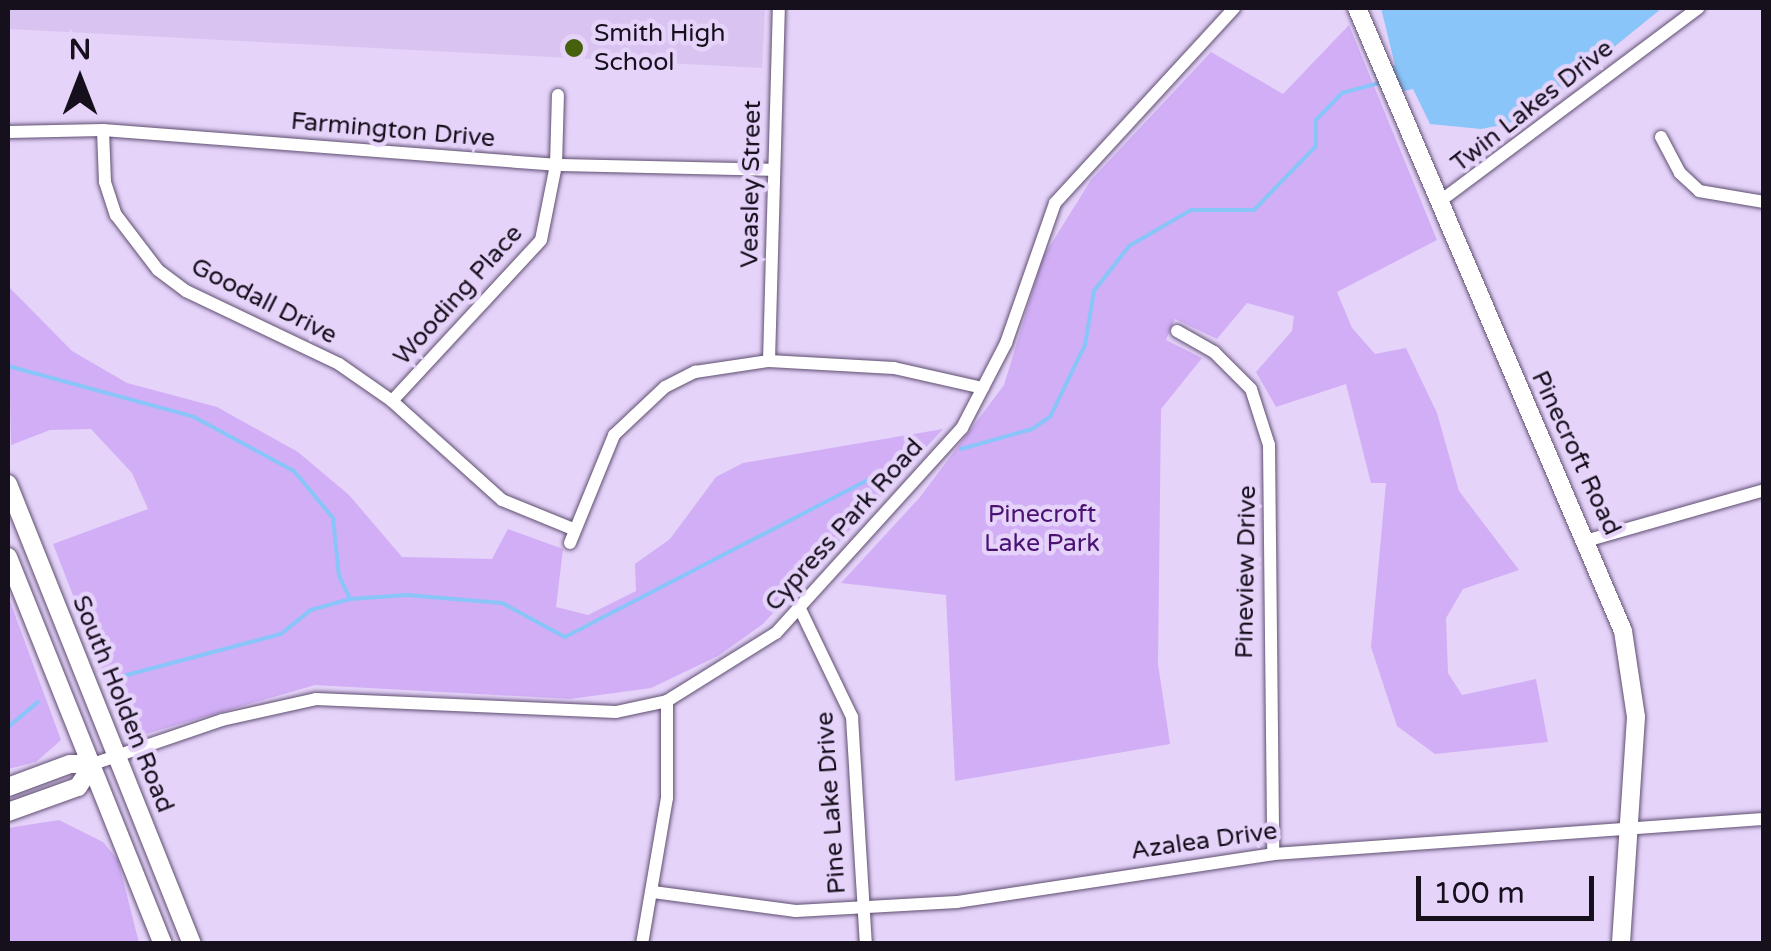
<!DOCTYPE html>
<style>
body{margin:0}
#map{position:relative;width:1771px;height:951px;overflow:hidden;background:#e5d3fa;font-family:"Varela Round",sans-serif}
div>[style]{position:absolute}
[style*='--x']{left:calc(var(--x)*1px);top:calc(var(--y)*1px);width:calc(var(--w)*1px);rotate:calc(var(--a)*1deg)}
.built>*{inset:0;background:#d9c4f1}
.green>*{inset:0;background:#d1aef5}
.water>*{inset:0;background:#89c5f9}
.stream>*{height:4px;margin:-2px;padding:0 2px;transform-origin:2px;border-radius:2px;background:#89c5f9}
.roads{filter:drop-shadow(0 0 2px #5f4f70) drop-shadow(0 0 2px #5f4f70)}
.street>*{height:12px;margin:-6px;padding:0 6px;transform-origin:6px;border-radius:6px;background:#fff}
.secondary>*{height:18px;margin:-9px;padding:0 9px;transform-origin:9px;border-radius:9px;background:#fff}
.dots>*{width:28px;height:28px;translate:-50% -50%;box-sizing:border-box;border:5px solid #e5d3fa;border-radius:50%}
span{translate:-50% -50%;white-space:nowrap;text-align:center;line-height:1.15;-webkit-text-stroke:9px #e5d3fa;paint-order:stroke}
.poi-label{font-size:25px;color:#160f1c}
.left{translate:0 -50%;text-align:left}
.street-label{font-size:25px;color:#160f1c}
.park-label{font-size:25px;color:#4b1273}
.frame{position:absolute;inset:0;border:10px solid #160f1c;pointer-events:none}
.north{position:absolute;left:30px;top:30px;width:100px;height:100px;-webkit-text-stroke:8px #e5d3fa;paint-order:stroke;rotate:0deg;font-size:28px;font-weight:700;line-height:40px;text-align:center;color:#160f1c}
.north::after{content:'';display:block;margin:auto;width:35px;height:45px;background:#160f1c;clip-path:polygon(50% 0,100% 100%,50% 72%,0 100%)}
.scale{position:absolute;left:1416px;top:876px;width:178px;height:45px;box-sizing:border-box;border:5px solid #160f1c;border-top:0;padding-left:12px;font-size:30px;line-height:35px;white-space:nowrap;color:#160f1c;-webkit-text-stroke:8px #e5d3fa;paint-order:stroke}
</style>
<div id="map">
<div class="built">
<div style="clip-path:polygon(8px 8px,765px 8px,762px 68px,8px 29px)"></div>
</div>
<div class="green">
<div style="clip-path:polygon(1349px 25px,1437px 240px,1337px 292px,1352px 328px,1375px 354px,1406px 348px,1437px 413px,1459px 491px,1519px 570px,1463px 589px,1446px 618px,1448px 673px,1462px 695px,1536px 679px,1548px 742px,1435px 754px,1397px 726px,1371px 647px,1386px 483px,1371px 483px,1346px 384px,1276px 407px,1256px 372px,1292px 331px,1294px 316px,1247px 303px,1217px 339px,1175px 319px,1166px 340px,1202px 358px,1161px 409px,1158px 664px,1170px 744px,955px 781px,946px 595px,841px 583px,920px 497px,1004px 385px,1043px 257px,1091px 180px,1211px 52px,1283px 94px)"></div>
<div style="clip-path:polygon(8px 286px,72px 351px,127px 383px,217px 407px,298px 452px,349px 495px,402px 557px,492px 559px,508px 529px,563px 549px,556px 607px,588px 615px,636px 591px,635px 564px,670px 539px,716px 477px,743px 463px,943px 429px,763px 624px,718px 656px,651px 688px,570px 699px,315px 685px,139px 736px,126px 731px,53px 544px,148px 509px,132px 473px,91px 429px,50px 430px,11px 445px)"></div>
<div style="clip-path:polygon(8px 596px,61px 740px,36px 762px,8px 769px)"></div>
<div style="clip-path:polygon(59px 820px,103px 842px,118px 860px,139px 943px,8px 943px,8px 828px)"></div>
</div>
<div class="water">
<div style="clip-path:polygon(1381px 8px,1662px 8px,1549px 100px,1508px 124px,1481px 129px,1430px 124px,1413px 89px,1384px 95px,1372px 69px,1395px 65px)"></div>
</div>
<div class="stream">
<div style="--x:8;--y:366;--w:193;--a:15.3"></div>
<div style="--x:194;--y:417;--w:114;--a:28.4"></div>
<div style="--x:294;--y:471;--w:61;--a:50.3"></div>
<div style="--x:333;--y:518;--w:58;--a:84.1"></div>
<div style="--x:339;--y:576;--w:25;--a:64"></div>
<div style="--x:961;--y:449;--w:74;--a:-15.7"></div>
<div style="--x:1032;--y:429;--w:22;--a:-34"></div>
<div style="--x:1050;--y:417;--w:80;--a:-64.1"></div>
<div style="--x:1085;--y:345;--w:55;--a:-80.5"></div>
<div style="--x:1094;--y:291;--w:57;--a:-52.1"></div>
<div style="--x:1129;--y:246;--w:72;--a:-30.1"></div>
<div style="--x:1191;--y:210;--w:63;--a:0"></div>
<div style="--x:1254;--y:210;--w:89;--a:-45.9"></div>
<div style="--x:1316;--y:146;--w:26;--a:-90"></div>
<div style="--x:1316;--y:120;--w:37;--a:-46"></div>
<div style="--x:1342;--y:93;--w:38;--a:-15"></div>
<div style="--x:108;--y:680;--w:179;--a:-14.9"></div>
<div style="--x:281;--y:634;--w:38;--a:-39"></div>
<div style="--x:311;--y:610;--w:41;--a:-15.8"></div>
<div style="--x:350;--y:599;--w:57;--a:-4"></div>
<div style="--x:407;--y:595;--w:95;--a:4.8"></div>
<div style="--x:502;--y:603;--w:72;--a:28.4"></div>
<div style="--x:565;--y:637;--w:402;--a:-27.4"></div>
<div style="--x:8;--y:727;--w:39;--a:-40"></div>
</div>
<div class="roads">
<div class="street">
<div style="--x:103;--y:130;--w:52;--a:87.8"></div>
<div style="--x:105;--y:182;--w:35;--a:72"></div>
<div style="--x:116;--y:215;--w:69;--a:52.6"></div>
<div style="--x:158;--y:270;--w:35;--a:37"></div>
<div style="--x:186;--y:291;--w:170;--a:25.5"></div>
<div style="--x:339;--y:364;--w:65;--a:34.9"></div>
<div style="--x:392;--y:401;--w:148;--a:42"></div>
<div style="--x:502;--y:500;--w:77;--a:22.2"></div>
<div style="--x:8;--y:132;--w:95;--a:-1.2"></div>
<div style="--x:103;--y:130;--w:454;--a:4.4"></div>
<div style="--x:556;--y:165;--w:218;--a:1.3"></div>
<div style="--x:1661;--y:137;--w:41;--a:62.2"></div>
<div style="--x:1680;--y:173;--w:26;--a:43"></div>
<div style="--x:1699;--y:191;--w:66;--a:9.6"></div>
<div style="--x:1439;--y:202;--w:324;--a:-36.8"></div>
<div style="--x:1177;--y:331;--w:43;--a:29.6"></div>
<div style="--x:1214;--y:352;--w:52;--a:45"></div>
<div style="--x:1251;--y:389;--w:59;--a:72.2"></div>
<div style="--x:1269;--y:445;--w:409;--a:89.4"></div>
<div style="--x:769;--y:361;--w:353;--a:-88.4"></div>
<div style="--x:392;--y:401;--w:219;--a:-47.2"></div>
<div style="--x:541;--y:240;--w:76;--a:-78.7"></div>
<div style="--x:556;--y:165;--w:70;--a:-88.4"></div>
<div style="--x:1589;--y:540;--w:182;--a:-15.9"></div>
<div style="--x:570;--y:543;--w:117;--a:-67.8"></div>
<div style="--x:614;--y:435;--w:70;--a:-43.3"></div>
<div style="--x:665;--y:387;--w:34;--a:-27"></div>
<div style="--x:695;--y:372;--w:75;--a:-8.5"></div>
<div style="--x:769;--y:361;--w:125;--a:3.2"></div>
<div style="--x:894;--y:368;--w:91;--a:12.7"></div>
<div style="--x:801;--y:611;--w:118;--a:64.3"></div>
<div style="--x:852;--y:717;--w:227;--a:86.5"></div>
<div style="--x:93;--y:764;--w:136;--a:-18.8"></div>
<div style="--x:222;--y:720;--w:96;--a:-12.6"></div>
<div style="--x:316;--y:699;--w:300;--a:2.5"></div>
<div style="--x:616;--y:712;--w:52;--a:-12.2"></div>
<div style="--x:667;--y:701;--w:128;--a:-32"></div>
<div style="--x:776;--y:633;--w:277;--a:-47.8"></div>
<div style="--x:962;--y:428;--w:96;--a:-62.6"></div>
<div style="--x:1006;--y:343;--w:148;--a:-70.7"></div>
<div style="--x:1055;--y:203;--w:265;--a:-47.4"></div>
<div style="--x:653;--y:892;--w:144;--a:7.6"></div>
<div style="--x:796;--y:911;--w:161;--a:-3.2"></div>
<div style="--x:957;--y:902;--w:320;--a:-8.6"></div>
<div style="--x:1273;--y:854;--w:492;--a:-4.1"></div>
<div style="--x:642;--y:944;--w:148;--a:-80.3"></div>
<div style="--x:667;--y:798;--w:97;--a:-90"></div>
</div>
<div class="secondary">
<div style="--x:1357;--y:8;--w:677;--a:66.88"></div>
<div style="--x:1623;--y:631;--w:87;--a:81.4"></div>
<div style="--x:1636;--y:717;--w:227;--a:93.8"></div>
<div style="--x:8;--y:484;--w:495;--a:68.2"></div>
<div style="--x:8;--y:557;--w:417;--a:68.2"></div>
<div style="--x:8;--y:787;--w:66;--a:-20.4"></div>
<div style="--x:70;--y:764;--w:23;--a:0"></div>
<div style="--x:8;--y:812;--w:74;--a:-19.7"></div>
<div style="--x:78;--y:787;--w:27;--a:-57"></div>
</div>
</div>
<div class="dots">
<div style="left:574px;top:48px;background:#46600e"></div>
</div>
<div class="poi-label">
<span class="left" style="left:594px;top:48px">Smith High<br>School</span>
</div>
<div class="street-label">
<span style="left:1532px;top:106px;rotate:-38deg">Twin Lakes Drive</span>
<span style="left:393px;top:130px;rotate:5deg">Farmington Drive</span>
<span style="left:751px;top:184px;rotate:-89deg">Veasley Street</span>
<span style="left:458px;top:295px;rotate:-48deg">Wooding Place</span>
<span style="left:264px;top:301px;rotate:27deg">Goodall Drive</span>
<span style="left:1576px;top:453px;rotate:65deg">Pinecroft Road</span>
<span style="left:844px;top:525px;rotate:-48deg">Cypress Park Road</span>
<span style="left:1246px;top:572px;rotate:-89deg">Pineview Drive</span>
<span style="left:123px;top:704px;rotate:68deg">South Holden Road</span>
<span style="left:831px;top:803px;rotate:-94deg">Pine Lake Drive</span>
<span style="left:1204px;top:841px;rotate:-8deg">Azalea Drive</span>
</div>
<div class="park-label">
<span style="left:1042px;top:529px">Pinecroft<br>Lake Park</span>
</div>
<div class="frame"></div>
<div class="north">N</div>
<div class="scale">100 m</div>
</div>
